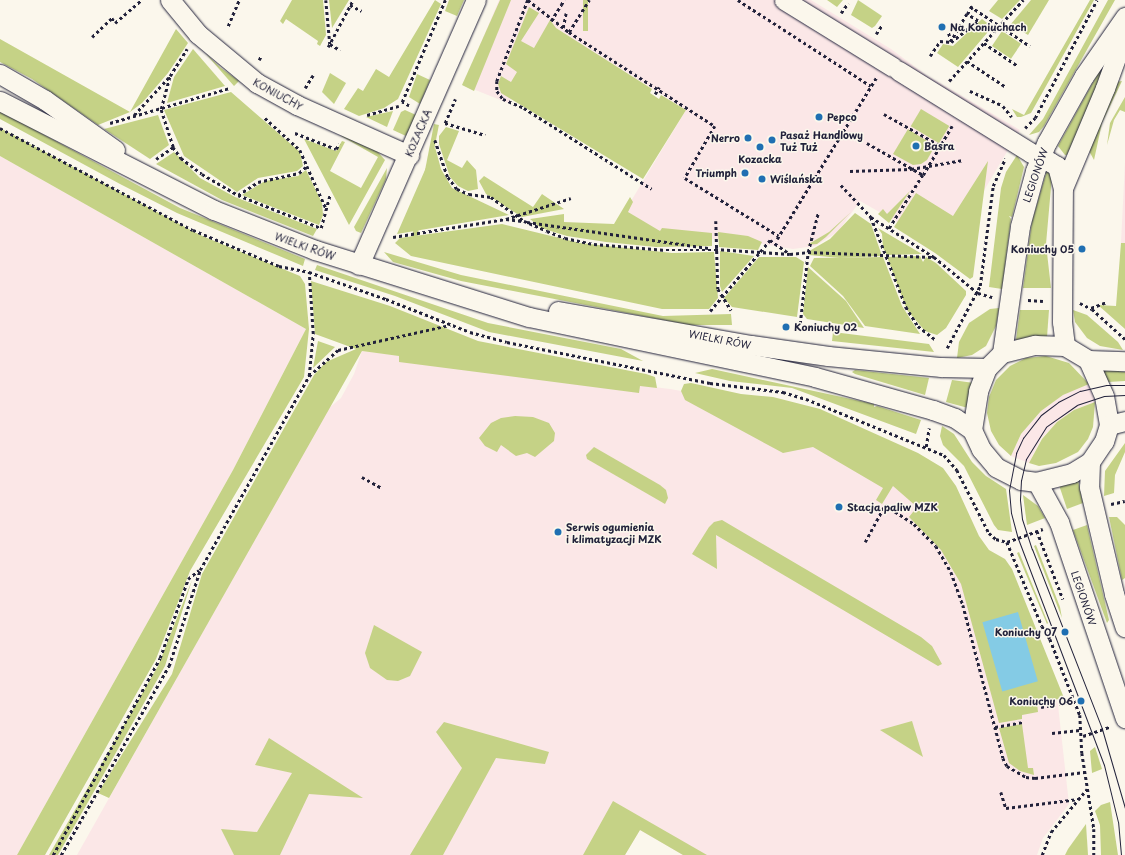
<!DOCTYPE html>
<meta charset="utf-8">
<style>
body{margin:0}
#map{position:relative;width:1125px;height:855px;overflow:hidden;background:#fbf7ec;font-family:"Playpen Sans",sans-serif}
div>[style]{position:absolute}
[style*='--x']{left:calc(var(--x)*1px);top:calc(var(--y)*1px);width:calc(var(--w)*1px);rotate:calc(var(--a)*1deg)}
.built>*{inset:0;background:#fbe7e7}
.green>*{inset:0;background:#c5d286;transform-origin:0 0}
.water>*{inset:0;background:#84cbe5;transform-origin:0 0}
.path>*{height:2.5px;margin-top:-1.25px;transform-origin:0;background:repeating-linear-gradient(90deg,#22223b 0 3px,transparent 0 6px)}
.roads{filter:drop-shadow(0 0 1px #22223b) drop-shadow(0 0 1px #22223b)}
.minor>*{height:19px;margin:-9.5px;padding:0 9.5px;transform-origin:9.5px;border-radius:9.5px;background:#fbf7ec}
.tram>*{height:1px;margin:-0.5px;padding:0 0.5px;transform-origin:0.5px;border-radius:0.5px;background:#22223b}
.path-bridge>*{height:2.5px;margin-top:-1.25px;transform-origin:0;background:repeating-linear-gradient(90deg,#22223b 0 3px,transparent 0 6px)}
.dots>*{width:11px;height:11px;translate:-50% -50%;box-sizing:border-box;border:2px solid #fbf7ec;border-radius:50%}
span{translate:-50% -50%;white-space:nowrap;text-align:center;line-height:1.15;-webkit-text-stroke:3px #fbf7ec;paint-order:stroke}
.poi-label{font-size:10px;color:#22223b;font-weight:700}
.left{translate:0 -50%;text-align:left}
.right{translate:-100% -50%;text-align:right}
.street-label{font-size:10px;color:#22223b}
</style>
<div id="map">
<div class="built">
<div style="clip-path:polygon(499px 0,811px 0,891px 49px,926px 75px,1020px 130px,948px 251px,860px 201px,838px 232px,815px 246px,793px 249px,743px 241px,661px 235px,625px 211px,686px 110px,556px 28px,508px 103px,463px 85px)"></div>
<div style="clip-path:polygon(0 156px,306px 329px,233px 470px,17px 855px,0 855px)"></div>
<div style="clip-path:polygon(1125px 162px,1125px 243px,1121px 243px)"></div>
<div style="clip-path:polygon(362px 351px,670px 389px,783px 409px,901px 454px,1051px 681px,1058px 705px,1069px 804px,1043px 838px,1037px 855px,683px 855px,640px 830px,625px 855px,77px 855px,329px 408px,341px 398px,354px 374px)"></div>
<div style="clip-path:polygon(1089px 384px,1095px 402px,1074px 410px,1057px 422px,1041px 439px,1029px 463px,1011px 456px,1021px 434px,1041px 411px,1063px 395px)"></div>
</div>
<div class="green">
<div style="clip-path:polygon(292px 0,323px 0,326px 35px,320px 46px,317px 44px,318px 41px,286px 19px,283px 24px,280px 21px)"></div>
<div style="clip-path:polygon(329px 0,349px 0,332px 28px)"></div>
<div style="clip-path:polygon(435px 0,441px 4px,398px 99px,384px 108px,359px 116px,344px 109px,358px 88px,363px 91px,376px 69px,389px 77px)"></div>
<div style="clip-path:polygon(449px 0,464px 0,457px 16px,445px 11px)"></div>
<div style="clip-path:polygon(500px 0,511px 0,474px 91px,462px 85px)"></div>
<div style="left:583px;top:0;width:5px;height:31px"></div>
<div style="clip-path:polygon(827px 0,843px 0,837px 7px)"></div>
<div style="clip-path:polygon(858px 0,882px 16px,875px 26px,872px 28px,851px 15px)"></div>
<div style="clip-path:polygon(998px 0,1020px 0,1002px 19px,989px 11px)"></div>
<div style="clip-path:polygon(1031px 0,1049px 0,1028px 35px,1011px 24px)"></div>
<div style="clip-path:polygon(1090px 0,1094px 0,1031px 113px,1021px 117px,1017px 117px,1012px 109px,1024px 115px)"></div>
<div style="clip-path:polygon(1108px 0,1115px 0,1044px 126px,1039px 132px,1029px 135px,1043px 119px)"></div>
<div style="clip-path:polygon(529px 7px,539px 13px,521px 41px,534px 48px,550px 20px,556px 28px,652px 89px,650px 93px,659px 99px,661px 95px,686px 110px,643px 179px,501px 93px,498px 84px,501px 76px,511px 82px,517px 72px,506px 64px)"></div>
<div style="clip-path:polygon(982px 19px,990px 25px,987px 33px,958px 67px,937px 53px,943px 44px,953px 46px)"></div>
<div style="clip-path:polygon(176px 29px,188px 43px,168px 73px,142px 103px,130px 112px,98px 125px,32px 79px,0 62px,0 39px,130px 112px)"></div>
<div style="left:1002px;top:31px;width:23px;height:18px;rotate:34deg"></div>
<div style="clip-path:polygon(1118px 37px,1067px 155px,1065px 155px,1058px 146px)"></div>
<div style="clip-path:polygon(193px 49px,225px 86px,167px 103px,174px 77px)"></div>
<div style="clip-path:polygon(205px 53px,221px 68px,239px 81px,234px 86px)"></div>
<div style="clip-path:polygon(330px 73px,346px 83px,334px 104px,322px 92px)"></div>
<div style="clip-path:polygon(417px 74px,430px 80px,420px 104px,409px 97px)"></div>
<div style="clip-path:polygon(1122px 81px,1102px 123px,1094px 160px,1088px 149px,1116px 82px)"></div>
<div style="clip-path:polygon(231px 92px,300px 152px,303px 166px,297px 171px,258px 178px,237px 192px,184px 156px,164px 110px)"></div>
<div style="clip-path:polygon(1125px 97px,1125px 112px,1120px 110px,1114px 120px,1107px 145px,1110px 123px)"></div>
<div style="left:921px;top:109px;width:33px;height:20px;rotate:31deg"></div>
<div style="clip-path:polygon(405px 110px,416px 115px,406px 136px,393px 130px,401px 112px)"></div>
<div style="clip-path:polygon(0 111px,180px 208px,305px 259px,303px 266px,177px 213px,120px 184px,0 119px)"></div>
<div style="clip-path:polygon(393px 111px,387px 127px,366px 117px)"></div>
<div style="clip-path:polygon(158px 115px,169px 145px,150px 159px,104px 129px)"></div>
<div style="left:434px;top:124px;width:5px;height:124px;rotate:11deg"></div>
<div style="clip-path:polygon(446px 127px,459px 131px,447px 160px,462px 168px,467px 160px,476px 170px,478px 189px,468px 191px,458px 186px,450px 177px,439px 144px,439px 136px)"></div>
<div style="clip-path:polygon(0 128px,200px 235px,300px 276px,305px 284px,309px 329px,304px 377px,190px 571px,156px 659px,45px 855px,17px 855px,233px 470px,306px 329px,0 156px)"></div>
<div style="clip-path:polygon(908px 129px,935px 146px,927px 160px,921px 164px,913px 165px,893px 154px)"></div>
<div style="clip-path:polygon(343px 135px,375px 149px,385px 160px,349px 225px,304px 139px,336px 151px,342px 141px,345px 142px,330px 171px,361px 188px,378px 157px,341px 136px)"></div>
<div style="clip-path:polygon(435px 147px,441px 169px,452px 188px,509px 215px,397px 234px)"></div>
<div style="clip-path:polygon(174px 152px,200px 178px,235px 197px,317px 229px,313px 236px,222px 200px,156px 164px)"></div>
<div style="clip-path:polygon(1017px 155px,1024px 167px,1012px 217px,1009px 216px,1011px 219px,1002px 289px,989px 287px,1001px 188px,1006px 172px)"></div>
<div style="clip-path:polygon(988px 161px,973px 277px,970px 279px,935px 253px,894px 227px,916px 193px,953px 216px)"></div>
<div style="clip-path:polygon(387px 168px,386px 179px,361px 233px,356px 231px,354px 227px)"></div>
<div style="clip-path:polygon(306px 170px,322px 203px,323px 215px,319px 225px,242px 195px,265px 181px,298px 176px)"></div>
<div style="clip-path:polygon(1047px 170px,1052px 176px,1046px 244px,1051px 288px,1023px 288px,1032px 221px)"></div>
<div style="clip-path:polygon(484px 176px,533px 207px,542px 194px,564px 209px,522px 217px,486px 194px,479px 181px)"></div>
<div style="clip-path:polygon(910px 191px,889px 223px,878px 214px,883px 209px,887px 214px)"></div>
<div style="clip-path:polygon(630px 197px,633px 202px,628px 212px,660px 231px,662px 228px,712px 233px,712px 246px,656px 247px,606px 242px,567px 236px,541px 228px,530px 219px,564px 214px,564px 222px,614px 224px)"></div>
<div style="clip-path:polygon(851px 212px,826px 237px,817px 244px,807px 245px,829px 232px)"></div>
<div style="clip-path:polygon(855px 213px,871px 224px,882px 256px,840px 258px,809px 255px,811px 250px,830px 239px)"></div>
<div style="clip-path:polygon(502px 224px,580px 243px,672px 253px,714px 252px,718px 298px,709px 309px,662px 309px,411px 256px,395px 243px,400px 238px)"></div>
<div style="clip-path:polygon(878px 228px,922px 254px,887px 255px,883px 248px,882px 234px)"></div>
<div style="clip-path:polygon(718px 232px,748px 236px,762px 242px,758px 250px,719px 247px)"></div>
<div style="clip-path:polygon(1121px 243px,1125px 243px,1125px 329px,1098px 305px,1116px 306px)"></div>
<div style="clip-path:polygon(720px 251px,754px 256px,722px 292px,720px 286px)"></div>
<div style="clip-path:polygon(384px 252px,461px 275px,663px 316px,731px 314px,732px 325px,689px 325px,461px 281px,393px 262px)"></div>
<div style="clip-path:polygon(920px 256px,923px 262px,926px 257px,936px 263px,966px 291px,966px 295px,946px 328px,937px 335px,925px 331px,907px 310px,887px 257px)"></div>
<div style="clip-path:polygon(759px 257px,796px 257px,804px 262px,797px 317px,732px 307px,724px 298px)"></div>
<div style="clip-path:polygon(883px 257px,902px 306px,920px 334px,865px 326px,843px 296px,810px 266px,814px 258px)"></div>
<div style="clip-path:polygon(317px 265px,488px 323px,621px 349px,643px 361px,489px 332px,395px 296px,315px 270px)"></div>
<div style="clip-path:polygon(808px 267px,846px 301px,864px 328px,807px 319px,803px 314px)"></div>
<div style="clip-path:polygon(311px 281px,390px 306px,478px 341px,646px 374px,655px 377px,657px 388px,640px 386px,639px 393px,399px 362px,399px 356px,362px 351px,109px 798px,98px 793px,172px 674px,202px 574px,314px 375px,326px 362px,356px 349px,315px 334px)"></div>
<div style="clip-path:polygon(999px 308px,996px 326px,986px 346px,972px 355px,957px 358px,959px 342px,969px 323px,990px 309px)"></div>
<div style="clip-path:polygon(1020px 310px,1049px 310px,1047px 337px,1016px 340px)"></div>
<div style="clip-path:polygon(1073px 310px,1087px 315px,1118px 342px,1123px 350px,1100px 346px,1087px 338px,1075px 322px)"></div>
<div style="clip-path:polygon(833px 332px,929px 344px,934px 352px,832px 341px)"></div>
<div style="clip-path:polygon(318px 341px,335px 347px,313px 368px)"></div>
<div style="clip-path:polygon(1046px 356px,1069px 363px,1089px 384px,1063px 395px,1041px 411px,1021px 434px,1011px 456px,999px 445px,991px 431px,987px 413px,989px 397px,996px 380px,1010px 366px,1026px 358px)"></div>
<div style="clip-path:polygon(712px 369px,874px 404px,874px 407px,877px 406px,921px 420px,916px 434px,792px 388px,730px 381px,695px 373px)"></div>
<div style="clip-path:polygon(1105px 369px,1125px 372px,1125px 381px,1108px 382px,1103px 371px)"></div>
<div style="clip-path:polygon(855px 370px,929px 378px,925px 395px,855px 374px,852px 372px)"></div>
<div style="clip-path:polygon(952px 380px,974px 383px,968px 408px,946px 402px)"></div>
<div style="clip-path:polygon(691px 383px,741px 394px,773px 397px,820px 409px,918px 453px,943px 468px,956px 486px,979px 536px,989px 550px,1005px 559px,1012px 569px,1064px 698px,1037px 703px,1038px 712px,1022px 715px,1022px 719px,999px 723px,961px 584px,941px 550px,909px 517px,917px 507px,893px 486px,882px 504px,876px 500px,883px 488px,813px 447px,783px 453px,685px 400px,681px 391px,684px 384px)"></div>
<div style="clip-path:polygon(1095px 402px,1093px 427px,1088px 439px,1078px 452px,1056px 463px,1039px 466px,1029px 463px,1042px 439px,1057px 422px,1074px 410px)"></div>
<div style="clip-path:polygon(515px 416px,533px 417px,549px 423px,555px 433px,554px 441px,535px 457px,527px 453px,516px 456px,501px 445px,497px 452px,485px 446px,479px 438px,491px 423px,501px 418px)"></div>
<div style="clip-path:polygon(942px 426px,954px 434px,972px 462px,986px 476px,1006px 489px,1012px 532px,998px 530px,994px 525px,964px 466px,943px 445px,940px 436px)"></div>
<div style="clip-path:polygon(1125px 443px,1125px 452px,1115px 475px,1114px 493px,1104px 496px,1105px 471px)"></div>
<div style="clip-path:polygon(594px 447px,660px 485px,666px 490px,668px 498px,665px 504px,587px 459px,586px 455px)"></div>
<div style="clip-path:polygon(1077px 476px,1083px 503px,1067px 509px,1058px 482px)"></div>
<div style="clip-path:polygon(1023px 495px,1038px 506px,1045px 518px,1027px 525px)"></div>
<div style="clip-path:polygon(1109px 517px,1117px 517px,1125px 525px,1125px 578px,1122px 580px)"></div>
<div style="clip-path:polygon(722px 520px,921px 637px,932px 646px,942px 664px,938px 666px,716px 535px,717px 569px,692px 554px,709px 527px,714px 522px)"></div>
<div style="clip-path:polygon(1087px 525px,1109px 620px,1107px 623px,1073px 530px)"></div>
<div style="clip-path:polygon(1036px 545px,1060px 607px,1062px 618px,1034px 546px)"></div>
<div style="clip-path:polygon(1019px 552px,1048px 623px,1047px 624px,1017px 553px)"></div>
<div style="clip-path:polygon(192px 580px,165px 666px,58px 855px,49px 855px,158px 666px)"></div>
<div style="clip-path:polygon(374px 625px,422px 652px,410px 676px,398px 681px,387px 680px,370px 668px,365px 653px)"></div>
<div style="clip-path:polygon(912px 721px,923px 757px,880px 730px)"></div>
<div style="clip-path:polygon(444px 722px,549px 752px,545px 764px,496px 758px,443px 855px,410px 855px,462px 768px,436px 732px)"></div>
<div style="clip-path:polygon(1022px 724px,1028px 768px,1033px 768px,1034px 775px,1020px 771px,1009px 763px,999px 728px)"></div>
<div style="clip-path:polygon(269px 738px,363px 798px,309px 794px,280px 855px,234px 855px,221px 829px,257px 832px,292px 773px,255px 765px)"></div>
<div style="clip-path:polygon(1095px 747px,1102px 769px,1092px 773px,1090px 751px)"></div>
<div style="clip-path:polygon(613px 801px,707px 855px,683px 855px,640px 830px,625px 855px,583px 855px)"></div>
<div style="clip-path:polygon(1110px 802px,1118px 855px,1101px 855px,1100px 825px,1095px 811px,1101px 805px)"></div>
<div style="clip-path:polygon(1086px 824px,1088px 855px,1065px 855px,1068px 849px)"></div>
</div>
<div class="water">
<div style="left:1018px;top:612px;width:72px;height:37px;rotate:74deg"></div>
</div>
<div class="path">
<div style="--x:326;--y:0;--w:44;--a:84.8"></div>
<div style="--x:330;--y:44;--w:12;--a:31"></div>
<div style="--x:528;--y:0;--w:52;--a:38"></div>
<div style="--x:569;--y:32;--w:174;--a:32.8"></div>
<div style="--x:715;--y:126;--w:60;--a:120"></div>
<div style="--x:685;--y:178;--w:110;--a:31.7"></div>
<div style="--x:528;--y:0;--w:87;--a:110.9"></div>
<div style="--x:497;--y:81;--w:10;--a:90"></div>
<div style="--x:497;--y:91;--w:10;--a:53"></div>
<div style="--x:503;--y:99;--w:23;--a:23"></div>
<div style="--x:524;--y:108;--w:151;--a:32.3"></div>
<div style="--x:738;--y:0;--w:158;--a:32.9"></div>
<div style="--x:350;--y:5;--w:13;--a:27"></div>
<div style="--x:561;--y:5;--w:6;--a:-59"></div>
<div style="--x:970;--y:6;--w:72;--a:33.7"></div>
<div style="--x:841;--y:13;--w:12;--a:-55"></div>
<div style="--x:967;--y:14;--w:32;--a:120"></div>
<div style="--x:951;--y:42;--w:34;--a:-38"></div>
<div style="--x:978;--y:21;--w:13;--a:-148"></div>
<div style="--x:967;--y:14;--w:9;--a:-54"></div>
<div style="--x:228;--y:26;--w:28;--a:-67"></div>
<div style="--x:563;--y:28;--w:15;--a:-79"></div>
<div style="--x:569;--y:32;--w:38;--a:-58"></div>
<div style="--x:876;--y:34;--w:11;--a:-56"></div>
<div style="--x:92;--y:37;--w:28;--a:-44"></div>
<div style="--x:112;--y:18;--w:6;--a:59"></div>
<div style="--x:115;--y:23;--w:35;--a:-41"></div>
<div style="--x:984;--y:43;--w:41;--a:34.1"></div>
<div style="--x:328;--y:47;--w:53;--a:-62"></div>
<div style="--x:930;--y:56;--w:18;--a:-56"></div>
<div style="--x:940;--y:41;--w:11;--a:5"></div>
<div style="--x:951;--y:42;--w:10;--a:-107"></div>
<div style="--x:259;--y:60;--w:4;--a:-63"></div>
<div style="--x:967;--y:61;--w:47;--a:33.7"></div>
<div style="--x:949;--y:81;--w:110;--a:-47.6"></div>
<div style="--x:305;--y:88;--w:15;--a:-58"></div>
<div style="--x:970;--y:91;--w:36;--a:24"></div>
<div style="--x:1003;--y:106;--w:14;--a:51"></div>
<div style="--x:655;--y:94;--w:8;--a:-60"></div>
<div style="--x:409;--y:106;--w:8;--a:-150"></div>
<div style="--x:402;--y:102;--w:111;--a:-67.1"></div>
<div style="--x:884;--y:114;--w:65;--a:29.3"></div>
<div style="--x:134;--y:115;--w:53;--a:-47.3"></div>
<div style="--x:367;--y:115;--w:33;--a:-16"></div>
<div style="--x:265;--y:118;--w:47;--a:42.4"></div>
<div style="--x:300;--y:150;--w:17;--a:66"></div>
<div style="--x:110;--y:123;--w:125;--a:-16.3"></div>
<div style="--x:445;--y:123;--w:26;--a:-67"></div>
<div style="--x:445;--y:123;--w:42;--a:16.7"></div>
<div style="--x:0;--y:128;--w:218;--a:27.9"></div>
<div style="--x:193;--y:230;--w:93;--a:22.7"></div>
<div style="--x:279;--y:266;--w:31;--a:11"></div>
<div style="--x:309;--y:272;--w:82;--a:19.3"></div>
<div style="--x:386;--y:299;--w:90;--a:21.4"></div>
<div style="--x:470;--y:332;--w:38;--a:15"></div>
<div style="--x:507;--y:342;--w:207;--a:11.4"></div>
<div style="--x:710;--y:383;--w:74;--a:7"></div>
<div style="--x:783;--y:392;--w:24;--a:17"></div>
<div style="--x:806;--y:399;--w:149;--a:22.1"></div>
<div style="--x:944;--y:455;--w:20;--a:49"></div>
<div style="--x:957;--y:470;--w:71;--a:63.1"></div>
<div style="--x:989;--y:533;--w:9;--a:41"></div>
<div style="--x:996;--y:539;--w:11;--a:15"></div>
<div style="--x:1007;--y:542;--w:38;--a:-20"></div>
<div style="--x:1025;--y:128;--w:14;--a:-45"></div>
<div style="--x:1035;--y:118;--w:133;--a:-62.3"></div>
<div style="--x:295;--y:133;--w:44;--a:21.3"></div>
<div style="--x:336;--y:149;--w:6;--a:-59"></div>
<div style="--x:435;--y:140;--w:39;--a:71"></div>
<div style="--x:448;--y:177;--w:15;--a:53"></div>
<div style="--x:457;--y:189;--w:13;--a:23"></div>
<div style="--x:469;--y:194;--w:22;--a:8"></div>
<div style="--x:491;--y:197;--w:41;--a:36"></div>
<div style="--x:524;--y:221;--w:25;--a:23"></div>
<div style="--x:547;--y:231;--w:19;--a:21"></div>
<div style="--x:565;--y:238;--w:30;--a:12"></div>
<div style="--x:594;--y:244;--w:72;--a:4.8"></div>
<div style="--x:666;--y:250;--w:50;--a:0"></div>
<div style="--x:867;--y:143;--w:64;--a:29.7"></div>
<div style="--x:923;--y:175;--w:64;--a:122.2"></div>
<div style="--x:173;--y:147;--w:14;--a:54"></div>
<div style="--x:181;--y:158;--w:26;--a:37"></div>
<div style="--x:202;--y:174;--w:42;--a:30.3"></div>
<div style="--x:238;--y:195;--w:24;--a:-33"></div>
<div style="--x:258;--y:182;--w:42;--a:-12.4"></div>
<div style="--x:299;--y:173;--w:11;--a:-41"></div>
<div style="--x:307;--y:166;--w:46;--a:65.7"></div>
<div style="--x:156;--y:159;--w:21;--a:-35"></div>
<div style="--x:173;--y:147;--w:40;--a:-108"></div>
<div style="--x:161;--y:109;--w:34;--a:-75"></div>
<div style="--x:170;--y:76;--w:32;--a:-58"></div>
<div style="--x:850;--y:171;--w:61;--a:-1.9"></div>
<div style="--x:911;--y:169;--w:53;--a:-9.8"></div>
<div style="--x:923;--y:175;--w:57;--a:-59.4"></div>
<div style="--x:841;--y:185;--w:44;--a:46.8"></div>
<div style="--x:871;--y:217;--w:75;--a:32.4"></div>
<div style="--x:934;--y:257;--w:57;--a:39.3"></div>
<div style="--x:978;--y:293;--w:15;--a:16"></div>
<div style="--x:238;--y:195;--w:89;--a:21.7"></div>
<div style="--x:321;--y:228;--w:34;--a:-75"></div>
<div style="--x:871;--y:217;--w:97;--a:68.7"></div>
<div style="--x:906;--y:307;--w:22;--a:58"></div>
<div style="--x:918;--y:326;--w:23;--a:38"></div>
<div style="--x:506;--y:219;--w:16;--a:7"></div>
<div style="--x:716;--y:221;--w:68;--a:88.3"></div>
<div style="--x:718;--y:289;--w:25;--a:58"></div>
<div style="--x:527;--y:222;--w:183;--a:8.2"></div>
<div style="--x:393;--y:237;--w:114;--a:-9.1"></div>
<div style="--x:506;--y:219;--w:68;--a:-17.9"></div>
<div style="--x:777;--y:239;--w:189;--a:-58.4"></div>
<div style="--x:715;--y:249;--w:75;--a:3.8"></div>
<div style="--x:1028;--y:300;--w:15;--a:4"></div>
<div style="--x:1080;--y:303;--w:13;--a:27"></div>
<div style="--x:1092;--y:309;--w:45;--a:42.3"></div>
<div style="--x:1091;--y:308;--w:17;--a:-21"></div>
<div style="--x:710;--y:311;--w:93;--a:-49.8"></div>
<div style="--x:770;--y:240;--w:24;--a:35"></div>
<div style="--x:790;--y:254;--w:18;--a:-6"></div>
<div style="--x:808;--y:252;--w:40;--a:-75.6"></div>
<div style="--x:800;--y:324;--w:72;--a:-83.7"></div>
<div style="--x:808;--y:252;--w:124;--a:2.3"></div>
<div style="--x:947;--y:348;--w:70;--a:-62"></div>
<div style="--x:980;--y:286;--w:101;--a:-82.6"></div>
<div style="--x:993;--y:186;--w:30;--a:-66"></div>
<div style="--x:309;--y:376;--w:39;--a:-42"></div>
<div style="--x:338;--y:350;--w:115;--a:-12.6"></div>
<div style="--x:926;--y:447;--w:19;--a:-81"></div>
<div style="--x:362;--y:477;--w:23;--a:29"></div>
<div style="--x:1111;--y:504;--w:14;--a:-12"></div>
<div style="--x:1037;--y:531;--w:73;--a:69.1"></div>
<div style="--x:865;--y:542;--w:42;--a:-61.6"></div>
<div style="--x:885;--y:505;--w:35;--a:33"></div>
<div style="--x:914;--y:524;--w:31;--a:45"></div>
<div style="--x:936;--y:546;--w:30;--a:60"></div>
<div style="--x:951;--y:572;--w:35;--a:70"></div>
<div style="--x:963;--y:605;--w:158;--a:75.3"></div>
<div style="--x:1003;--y:758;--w:9;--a:63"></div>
<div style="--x:1007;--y:766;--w:22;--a:30"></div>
<div style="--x:1026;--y:777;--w:9;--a:6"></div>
<div style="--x:1035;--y:778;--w:50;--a:-6.8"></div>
<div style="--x:1007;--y:542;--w:91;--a:67.4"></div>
<div style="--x:1042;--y:626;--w:15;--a:58"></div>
<div style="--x:1050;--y:639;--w:82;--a:68.5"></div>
<div style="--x:1080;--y:715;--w:38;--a:87"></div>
<div style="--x:1082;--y:753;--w:77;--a:81"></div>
<div style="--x:1094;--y:829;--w:26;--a:90"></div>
<div style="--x:1041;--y:707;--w:34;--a:-10"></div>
<div style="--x:995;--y:727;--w:28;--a:-10"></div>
<div style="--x:1052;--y:733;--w:30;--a:-6"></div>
<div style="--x:1083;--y:736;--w:28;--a:-19"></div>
<div style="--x:1001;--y:792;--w:17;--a:73"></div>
<div style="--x:1006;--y:808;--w:73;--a:-7.1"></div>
<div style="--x:53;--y:855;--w:224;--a:-61.5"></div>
<div style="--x:160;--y:658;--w:84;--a:-70.5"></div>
<div style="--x:188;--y:579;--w:14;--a:-39"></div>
<div style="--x:61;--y:855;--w:218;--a:-60.3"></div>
<div style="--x:169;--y:666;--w:101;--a:-72.1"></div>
<div style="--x:200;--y:570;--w:223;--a:-60.7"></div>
<div style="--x:309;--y:376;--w:42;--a:-84.6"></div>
<div style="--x:313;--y:334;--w:62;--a:-93.7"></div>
<div style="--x:1042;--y:855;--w:25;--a:-69"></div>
<div style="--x:1051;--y:832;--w:56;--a:-50.1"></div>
</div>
<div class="roads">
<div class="minor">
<div style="--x:170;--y:0;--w:44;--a:50.5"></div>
<div style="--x:198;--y:34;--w:77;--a:39.7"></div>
<div style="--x:257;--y:83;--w:46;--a:28.8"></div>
<div style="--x:297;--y:105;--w:123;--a:24.1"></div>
<div style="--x:784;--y:0;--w:128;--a:31.6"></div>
<div style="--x:899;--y:71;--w:155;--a:31.8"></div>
<div style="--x:1031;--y:153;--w:21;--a:25"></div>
<div style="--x:1050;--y:162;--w:8;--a:30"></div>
<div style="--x:1057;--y:166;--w:23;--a:75"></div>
<div style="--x:0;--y:74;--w:52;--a:30"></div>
<div style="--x:45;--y:100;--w:86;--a:35.5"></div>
<div style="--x:0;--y:101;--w:240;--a:27"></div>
<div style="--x:214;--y:210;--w:109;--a:21.6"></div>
<div style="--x:315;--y:250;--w:224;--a:17.4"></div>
<div style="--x:529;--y:317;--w:292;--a:11.8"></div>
<div style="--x:815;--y:377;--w:123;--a:15.6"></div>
<div style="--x:933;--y:410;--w:23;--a:20"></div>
<div style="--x:955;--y:418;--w:21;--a:35"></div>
<div style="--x:359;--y:265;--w:290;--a:-66.2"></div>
<div style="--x:558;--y:311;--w:196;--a:10"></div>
<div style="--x:751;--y:345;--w:78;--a:8.1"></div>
<div style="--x:828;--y:356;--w:114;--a:5.6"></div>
<div style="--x:941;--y:367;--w:46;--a:1.2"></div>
<div style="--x:1035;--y:345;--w:30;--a:2"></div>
<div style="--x:1065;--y:346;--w:27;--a:31"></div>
<div style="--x:1088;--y:360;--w:39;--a:66"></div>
<div style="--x:1104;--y:396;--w:29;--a:80"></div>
<div style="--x:1109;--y:425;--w:17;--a:107"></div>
<div style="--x:1104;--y:441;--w:25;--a:124"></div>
<div style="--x:1090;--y:462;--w:21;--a:149"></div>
<div style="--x:1072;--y:473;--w:36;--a:166"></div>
<div style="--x:1037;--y:482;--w:16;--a:-173"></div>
<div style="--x:1021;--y:480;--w:28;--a:-153"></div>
<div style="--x:996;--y:467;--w:23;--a:-130"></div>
<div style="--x:981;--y:449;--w:21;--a:-115"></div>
<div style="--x:972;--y:430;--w:39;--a:-81"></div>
<div style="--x:978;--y:391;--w:25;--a:-69"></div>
<div style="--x:987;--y:368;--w:21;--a:-45"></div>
<div style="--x:1002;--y:353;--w:34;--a:-14"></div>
<div style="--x:1065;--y:346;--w:24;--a:-97"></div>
<div style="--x:1062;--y:322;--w:134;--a:-89.6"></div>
<div style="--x:1063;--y:188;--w:108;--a:-67.2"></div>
<div style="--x:1105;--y:88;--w:59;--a:-70"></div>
<div style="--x:1002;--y:353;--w:128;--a:-81.9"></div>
<div style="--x:1020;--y:226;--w:57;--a:-74.7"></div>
<div style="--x:1035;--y:171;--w:31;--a:-68"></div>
<div style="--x:1047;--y:142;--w:76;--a:-60.7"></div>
<div style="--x:1084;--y:76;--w:72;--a:-55.2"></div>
<div style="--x:1088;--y:360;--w:37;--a:2"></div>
<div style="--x:1109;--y:425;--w:16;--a:-14"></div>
<div style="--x:1090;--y:462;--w:25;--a:92"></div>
<div style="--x:1089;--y:487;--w:110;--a:76.8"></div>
<div style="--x:1114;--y:594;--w:35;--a:72"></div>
<div style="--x:1037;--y:482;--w:46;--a:61.2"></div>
<div style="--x:1059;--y:522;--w:207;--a:71.4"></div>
</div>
</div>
<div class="tram">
<div style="--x:1125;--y:395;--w:21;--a:177"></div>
<div style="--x:1104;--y:396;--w:28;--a:162"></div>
<div style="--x:1077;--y:405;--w:38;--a:145"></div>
<div style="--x:1046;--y:427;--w:38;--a:122"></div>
<div style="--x:1026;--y:459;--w:22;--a:103"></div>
<div style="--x:1021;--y:480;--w:20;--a:93"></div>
<div style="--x:1020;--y:500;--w:19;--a:84"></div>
<div style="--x:1022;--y:519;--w:32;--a:72"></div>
<div style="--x:1032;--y:549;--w:193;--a:68.7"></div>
<div style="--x:1102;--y:729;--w:82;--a:73.8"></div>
<div style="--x:1121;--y:855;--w:33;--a:-95"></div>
<div style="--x:1118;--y:822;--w:59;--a:-103.8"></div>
<div style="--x:1104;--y:765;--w:242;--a:-110.8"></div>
<div style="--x:1018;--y:539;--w:27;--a:-105"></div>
<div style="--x:1011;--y:513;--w:23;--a:-95"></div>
<div style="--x:1009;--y:490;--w:38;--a:-79"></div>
<div style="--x:1016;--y:453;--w:17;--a:-65"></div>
<div style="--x:1023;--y:438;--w:29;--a:-52"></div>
<div style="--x:1041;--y:415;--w:21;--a:-37"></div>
<div style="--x:1058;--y:402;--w:25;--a:-27"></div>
<div style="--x:1080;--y:391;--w:27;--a:-13"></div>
<div style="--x:1106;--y:385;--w:19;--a:0"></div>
</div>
<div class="path-bridge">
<div style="--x:551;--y:21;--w:19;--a:-58"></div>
</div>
<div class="dots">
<div style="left:942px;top:27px;background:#1f6fb2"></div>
<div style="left:819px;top:117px;background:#1f6fb2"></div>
<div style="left:748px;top:138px;background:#1f6fb2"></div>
<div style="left:772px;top:140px;background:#1f6fb2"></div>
<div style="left:916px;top:146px;background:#1f6fb2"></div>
<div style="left:760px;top:147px;background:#1f6fb2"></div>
<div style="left:745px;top:173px;background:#1f6fb2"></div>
<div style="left:762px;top:179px;background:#1f6fb2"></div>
<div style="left:1082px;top:249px;background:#1f6fb2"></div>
<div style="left:786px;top:327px;background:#1f6fb2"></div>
<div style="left:839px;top:507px;background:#1f6fb2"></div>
<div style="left:558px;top:532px;background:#1f6fb2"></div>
<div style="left:1065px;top:632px;background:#1f6fb2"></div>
<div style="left:1081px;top:701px;background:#1f6fb2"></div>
</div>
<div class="poi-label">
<span class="left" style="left:950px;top:27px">Na Koniuchach</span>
<span class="left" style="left:827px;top:117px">Pepco</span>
<span class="left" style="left:780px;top:140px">Pasaż Handlowy<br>Tuż Tuż</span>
<span class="right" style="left:740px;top:138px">Nerro</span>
<span class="left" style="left:924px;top:146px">Basra</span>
<span style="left:760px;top:159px">Kozacka</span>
<span class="right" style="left:737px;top:173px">Triumph</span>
<span class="left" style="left:770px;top:179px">Wiślańska</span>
<span class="right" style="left:1074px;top:249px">Koniuchy 05</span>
<span class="left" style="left:794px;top:327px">Koniuchy 02</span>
<span class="left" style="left:847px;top:507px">Stacja paliw MZK</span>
<span class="left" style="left:566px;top:532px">Serwis ogumienia<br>i klimatyzacji MZK</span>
<span class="right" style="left:1057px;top:632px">Koniuchy 07</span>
<span class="right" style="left:1073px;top:701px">Koniuchy 06</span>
</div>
<div class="street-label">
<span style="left:278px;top:94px;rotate:29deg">KONIUCHY</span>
<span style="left:418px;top:133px;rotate:-66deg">KOZACKA</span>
<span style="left:1035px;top:175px;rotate:-71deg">LEGIONÓW</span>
<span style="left:305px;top:246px;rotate:20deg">WIELKI RÓW</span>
<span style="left:720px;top:339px;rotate:11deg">WIELKI RÓW</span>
<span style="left:1084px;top:598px;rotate:71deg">LEGIONÓW</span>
</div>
</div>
